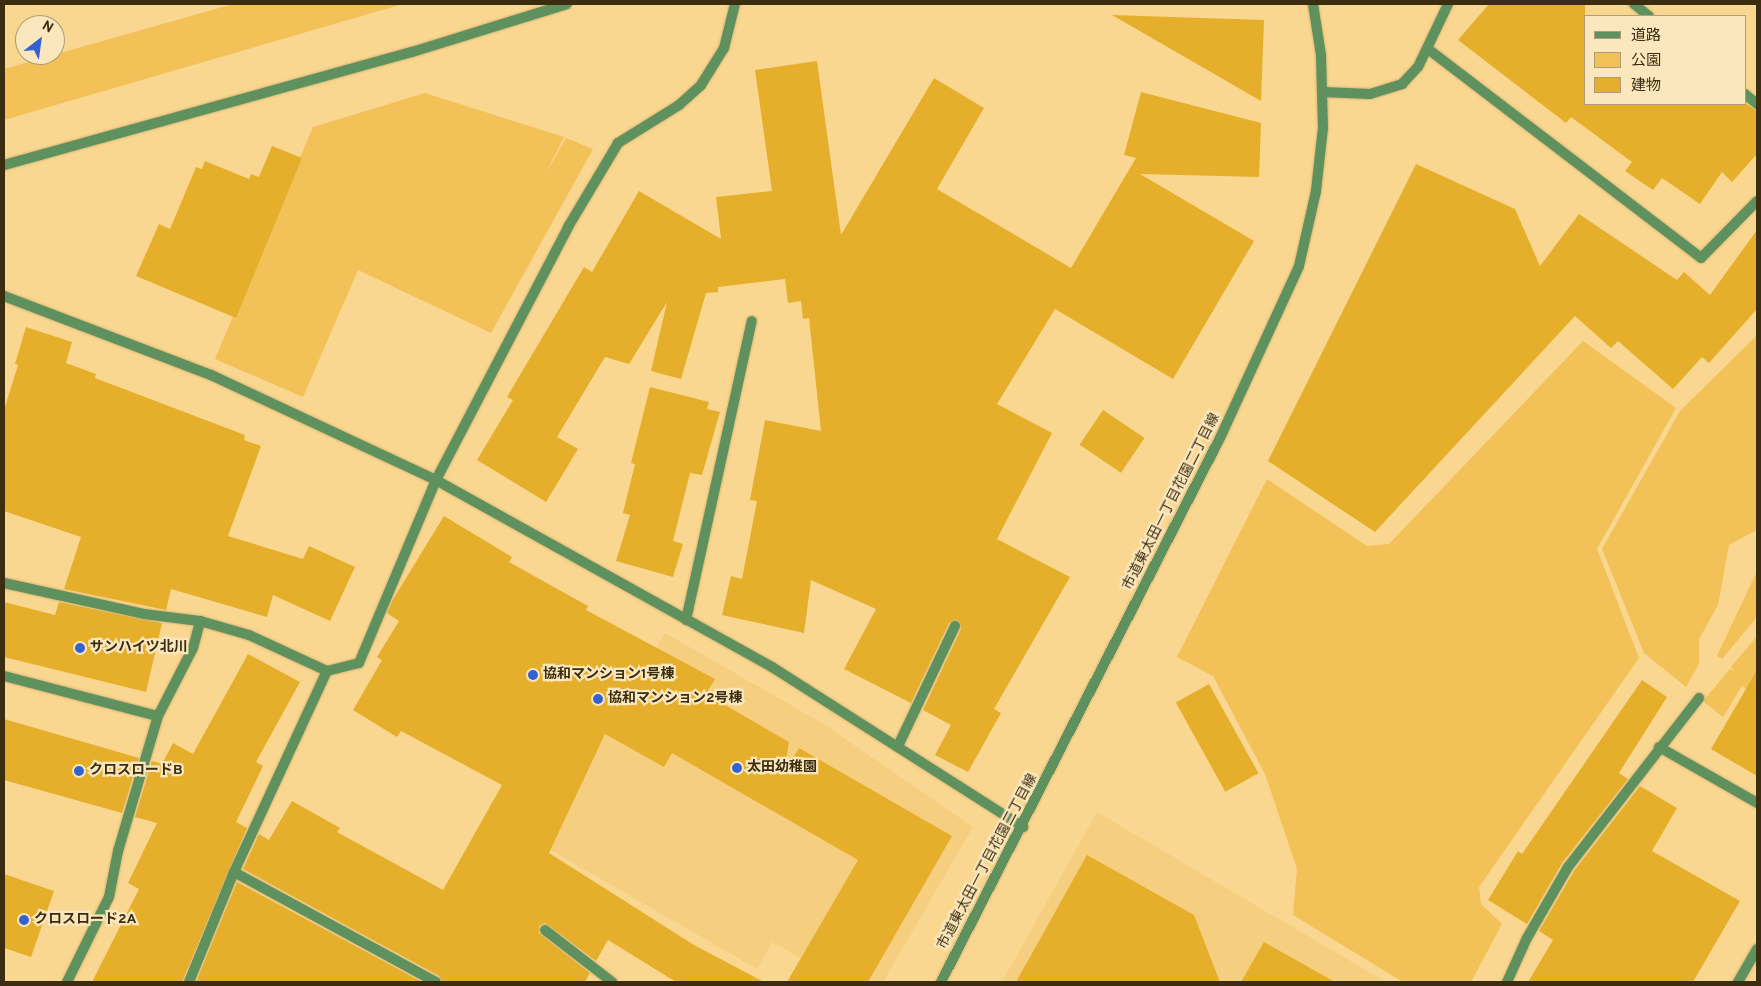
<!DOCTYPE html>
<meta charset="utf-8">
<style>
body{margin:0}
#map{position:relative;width:1761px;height:986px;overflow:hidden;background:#fad790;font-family:Overpass,"Noto Sans JP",sans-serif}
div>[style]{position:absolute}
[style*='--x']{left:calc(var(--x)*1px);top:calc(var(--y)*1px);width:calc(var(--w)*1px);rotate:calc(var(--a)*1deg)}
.built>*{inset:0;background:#f5ce7f}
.green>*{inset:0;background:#f2c157}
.building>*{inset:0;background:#e5af2b;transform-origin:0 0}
.roads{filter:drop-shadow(0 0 1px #d4b576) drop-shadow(0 0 1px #d4b576)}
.service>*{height:10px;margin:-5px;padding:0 5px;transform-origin:5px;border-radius:5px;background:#5e915e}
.minor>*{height:10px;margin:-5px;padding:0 5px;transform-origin:5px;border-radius:5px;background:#5e915e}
.tertiary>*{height:10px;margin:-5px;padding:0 5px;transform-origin:5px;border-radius:5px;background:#5e915e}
.dots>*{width:14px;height:14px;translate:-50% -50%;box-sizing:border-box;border:2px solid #fbe7bd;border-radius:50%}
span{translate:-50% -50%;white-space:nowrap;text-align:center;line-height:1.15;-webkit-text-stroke:4.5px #fbe7bd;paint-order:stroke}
.street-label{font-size:14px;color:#3b2d10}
.poi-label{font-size:14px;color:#3b2d10;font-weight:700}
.left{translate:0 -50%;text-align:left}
.frame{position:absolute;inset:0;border:5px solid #3b2d10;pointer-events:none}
.legend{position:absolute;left:1584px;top:15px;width:162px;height:90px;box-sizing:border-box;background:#fbe7bd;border:1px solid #ae9d78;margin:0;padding:6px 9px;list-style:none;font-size:15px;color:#3b2d10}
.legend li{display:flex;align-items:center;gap:10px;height:25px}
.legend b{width:25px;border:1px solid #ae9d78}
.north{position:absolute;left:15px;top:15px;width:50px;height:50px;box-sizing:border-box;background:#fbe7bd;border:1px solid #ae9d78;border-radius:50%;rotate:30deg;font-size:14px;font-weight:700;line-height:20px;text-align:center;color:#3b2d10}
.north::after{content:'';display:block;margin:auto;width:18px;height:22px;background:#3462d1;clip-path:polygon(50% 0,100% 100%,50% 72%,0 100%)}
</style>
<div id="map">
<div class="built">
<div style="clip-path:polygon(665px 633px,822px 723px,973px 827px,883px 982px,843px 982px,772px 942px,757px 969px,542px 845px)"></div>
<div style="clip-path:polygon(1097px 812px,1386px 982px,1002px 982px)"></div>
</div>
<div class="green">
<div style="clip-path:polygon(233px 4px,403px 4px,4px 120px,4px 69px)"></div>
<div style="clip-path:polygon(425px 93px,564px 137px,545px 175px,566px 138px,593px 149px,491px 333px,358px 270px,303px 397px,215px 359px,313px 127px)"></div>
<div style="clip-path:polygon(1757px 335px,1757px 530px,1729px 545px,1718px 605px,1699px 639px,1699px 664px,1686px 687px,1644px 653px,1602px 549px,1680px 411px)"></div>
<div style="clip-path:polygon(1583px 341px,1676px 408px,1597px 549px,1639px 658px,1479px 887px,1481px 904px,1502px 924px,1471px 982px,1403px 982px,1293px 915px,1297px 869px,1265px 774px,1213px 676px,1177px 657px,1267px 479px,1367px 546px,1389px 544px)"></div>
<div style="clip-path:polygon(1757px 571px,1757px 617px,1722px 659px,1717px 656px)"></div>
<div style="clip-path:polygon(1757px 636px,1757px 695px,1742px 686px,1723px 717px,1703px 701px,1730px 669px,1734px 671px,1731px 667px)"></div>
</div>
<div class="building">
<div style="clip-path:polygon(1489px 4px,1585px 4px,1585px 104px,1746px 104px,1757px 111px,1757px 154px,1732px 182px,1722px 172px,1700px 204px,1662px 178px,1653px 190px,1625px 171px,1632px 162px,1571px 117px,1566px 123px,1458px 40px)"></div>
<div style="clip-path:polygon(1112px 15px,1264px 20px,1261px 101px)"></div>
<div style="clip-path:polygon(817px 61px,841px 235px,934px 78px,984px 108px,937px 189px,1071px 268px,1136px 158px,1124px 155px,1141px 92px,1261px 123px,1259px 177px,1140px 174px,1254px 241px,1173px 379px,1055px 309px,997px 404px,1052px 433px,997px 539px,1070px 577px,994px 709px,1001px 713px,968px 772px,935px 755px,951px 725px,923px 710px,961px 629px,958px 620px,949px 623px,911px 703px,844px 669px,876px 609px,811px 580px,804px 633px,722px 615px,731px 576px,742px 579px,757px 501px,750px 500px,765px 420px,821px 431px,809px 318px,803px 319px,801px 301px,788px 303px,785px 279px,718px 287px,718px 292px,706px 293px,681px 379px,651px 371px,667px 302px,629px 364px,605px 357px,557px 437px,578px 449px,546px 502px,477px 460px,513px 400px,507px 397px,584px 267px,592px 272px,639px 191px,721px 239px,716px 197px,772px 191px,755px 70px)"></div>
<div style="clip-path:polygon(272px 146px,302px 158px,236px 318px,136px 276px,159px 224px,170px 229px,196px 167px,202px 169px,205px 161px,249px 179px,251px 174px,259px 177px)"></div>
<div style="clip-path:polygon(1416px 164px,1515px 209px,1540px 266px,1579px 214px,1677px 280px,1684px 272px,1710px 295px,1757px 230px,1757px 309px,1709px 363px,1702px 357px,1673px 389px,1618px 341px,1611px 348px,1575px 316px,1375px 532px,1268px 461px)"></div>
<div style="clip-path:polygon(26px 327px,72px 342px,66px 363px,96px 374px,95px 378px,245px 435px,244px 440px,261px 446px,228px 536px,303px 559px,309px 546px,355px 567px,330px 621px,273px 595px,267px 617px,171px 589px,166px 610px,64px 589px,81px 537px,4px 511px,4px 410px,18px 365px,15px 364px)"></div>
<div style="clip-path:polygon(650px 387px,709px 402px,707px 409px,720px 412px,702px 475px,690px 473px,673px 541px,683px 544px,673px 577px,616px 561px,630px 515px,623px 513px,635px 464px,631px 463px)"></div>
<div style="left:1103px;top:410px;width:50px;height:42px;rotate:34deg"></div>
<div style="clip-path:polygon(444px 516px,512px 557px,509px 562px,588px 606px,586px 610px,715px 679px,706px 694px,789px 742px,784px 773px,799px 748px,952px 836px,868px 982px,787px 982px,858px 860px,672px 753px,664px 767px,605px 734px,549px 853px,694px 945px,764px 982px,676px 982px,608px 940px,596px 961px,545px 923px,539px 926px,539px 933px,590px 973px,585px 982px,443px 982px,439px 976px,243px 869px,259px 834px,269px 840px,292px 801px,340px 828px,337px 832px,443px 890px,502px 785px,401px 731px,397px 737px,353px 710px,382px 660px,377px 657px,399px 621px,387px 613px,392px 601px)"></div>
<div style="clip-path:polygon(4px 602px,55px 615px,59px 602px,162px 623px,146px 692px,4px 657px)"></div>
<div style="clip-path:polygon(248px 654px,300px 682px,256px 762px,263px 766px,236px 822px,247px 828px,182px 982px,92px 982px,139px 889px,128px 883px,157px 823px,135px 817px,152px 761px,162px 764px,173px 743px,193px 754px)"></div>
<div style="clip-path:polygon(1757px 670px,1757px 776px,1711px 749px)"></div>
<div style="clip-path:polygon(1642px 680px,1667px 697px,1619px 773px,1628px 779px,1562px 863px,1527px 924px,1488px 900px,1518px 851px,1522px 854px)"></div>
<div style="left:1209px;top:684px;width:102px;height:38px;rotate:61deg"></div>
<div style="clip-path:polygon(4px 719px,139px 758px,122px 813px,4px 780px)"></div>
<div style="clip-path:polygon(1640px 786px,1677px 808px,1652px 851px,1740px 901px,1693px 982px,1528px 982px,1553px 940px,1539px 931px,1574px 871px)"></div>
<div style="clip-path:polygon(1087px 855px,1194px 915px,1220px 982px,1016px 982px)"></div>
<div style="clip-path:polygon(4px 874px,54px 891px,31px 957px,4px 948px)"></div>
<div style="clip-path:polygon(237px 882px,422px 982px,196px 982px)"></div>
<div style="clip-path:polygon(1264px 942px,1335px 982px,1241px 982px)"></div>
</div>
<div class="roads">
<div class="service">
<div style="--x:436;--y:480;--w:285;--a:-62.4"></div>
<div style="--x:568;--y:227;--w:98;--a:-59.2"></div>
<div style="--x:618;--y:143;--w:72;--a:-31.9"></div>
<div style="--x:679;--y:105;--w:30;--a:-42"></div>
<div style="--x:701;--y:85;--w:44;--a:-58.1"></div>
<div style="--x:724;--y:48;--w:45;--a:-76"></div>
<div style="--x:686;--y:620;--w:306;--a:-77.6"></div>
<div style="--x:4;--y:676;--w:159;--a:14.6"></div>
</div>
<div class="minor">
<div style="--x:1634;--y:4;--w:19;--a:39"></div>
<div style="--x:1428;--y:49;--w:344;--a:37.4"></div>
<div style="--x:1701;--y:258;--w:80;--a:-45.5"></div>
<div style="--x:1323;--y:92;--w:47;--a:2.4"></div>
<div style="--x:1370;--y:94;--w:34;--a:-17"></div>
<div style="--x:1402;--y:84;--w:23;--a:-47"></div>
<div style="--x:1418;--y:67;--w:70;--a:-64.5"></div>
<div style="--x:1745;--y:94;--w:16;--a:40"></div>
<div style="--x:4;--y:296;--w:222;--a:20.9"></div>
<div style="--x:211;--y:375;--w:248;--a:25"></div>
<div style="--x:436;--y:480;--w:385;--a:29.1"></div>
<div style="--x:772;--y:667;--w:298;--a:32.5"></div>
<div style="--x:4;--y:583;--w:143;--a:12.5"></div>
<div style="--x:144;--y:614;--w:56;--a:7.1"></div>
<div style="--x:200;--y:621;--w:51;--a:15.9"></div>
<div style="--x:249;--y:635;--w:86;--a:24.8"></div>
<div style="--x:898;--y:746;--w:133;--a:-64.6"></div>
<div style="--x:1659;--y:747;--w:113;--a:29.7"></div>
<div style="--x:234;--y:872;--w:230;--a:28.6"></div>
<div style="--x:545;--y:930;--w:85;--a:37.8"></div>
<div style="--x:67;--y:982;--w:95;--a:-63.7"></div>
<div style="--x:109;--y:897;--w:47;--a:-78.9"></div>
<div style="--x:118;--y:851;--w:141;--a:-73.5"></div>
<div style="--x:158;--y:716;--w:76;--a:-62.8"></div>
<div style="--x:193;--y:648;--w:28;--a:-75"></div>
<div style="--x:189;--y:982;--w:119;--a:-67.8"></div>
<div style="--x:234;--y:872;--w:221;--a:-65.2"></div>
<div style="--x:327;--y:671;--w:33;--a:-14"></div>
<div style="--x:359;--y:663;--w:199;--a:-67.2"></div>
<div style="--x:1507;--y:982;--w:48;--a:-65.6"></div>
<div style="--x:1527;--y:938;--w:82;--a:-60"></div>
<div style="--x:1568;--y:867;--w:214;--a:-52.2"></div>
<div style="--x:1738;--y:982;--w:38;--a:-60"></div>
</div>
<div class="tertiary">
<div style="--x:4;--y:165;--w:423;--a:-15.5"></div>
<div style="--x:412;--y:52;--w:162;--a:-17.2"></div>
<div style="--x:941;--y:982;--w:611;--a:-62.85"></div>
<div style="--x:1220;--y:438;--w:189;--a:-65.3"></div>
<div style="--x:1299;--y:266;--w:77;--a:-77.2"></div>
<div style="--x:1316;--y:191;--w:63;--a:-83.7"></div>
<div style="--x:1323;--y:128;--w:73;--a:-91.6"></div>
<div style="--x:1321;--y:55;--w:52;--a:-98.9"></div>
</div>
</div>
<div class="dots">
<div style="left:80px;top:648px;background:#3462d1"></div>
<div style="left:533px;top:675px;background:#3462d1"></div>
<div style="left:598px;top:699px;background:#3462d1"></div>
<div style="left:737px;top:768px;background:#3462d1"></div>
<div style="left:79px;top:771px;background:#3462d1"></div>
<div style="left:24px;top:920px;background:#3462d1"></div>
</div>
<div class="street-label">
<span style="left:1172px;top:502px;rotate:-63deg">市道東太田一丁目花園二丁目線</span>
<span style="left:988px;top:862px;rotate:-62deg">市道東太田一丁目花園二丁目線</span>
</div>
<div class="poi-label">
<span class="left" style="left:90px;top:648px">サンハイツ北川</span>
<span class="left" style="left:543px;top:675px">協和マンション1号棟</span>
<span class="left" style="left:608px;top:699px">協和マンション2号棟</span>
<span class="left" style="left:747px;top:768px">太田幼稚園</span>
<span class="left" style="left:89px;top:771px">クロスロードB</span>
<span class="left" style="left:34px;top:920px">クロスロード2A</span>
</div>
<div class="frame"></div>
<ul class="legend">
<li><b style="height:6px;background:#5e915e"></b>道路</li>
<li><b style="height:14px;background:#f2c157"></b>公園</li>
<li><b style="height:14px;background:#e5af2b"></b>建物</li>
</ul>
<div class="north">N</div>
</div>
